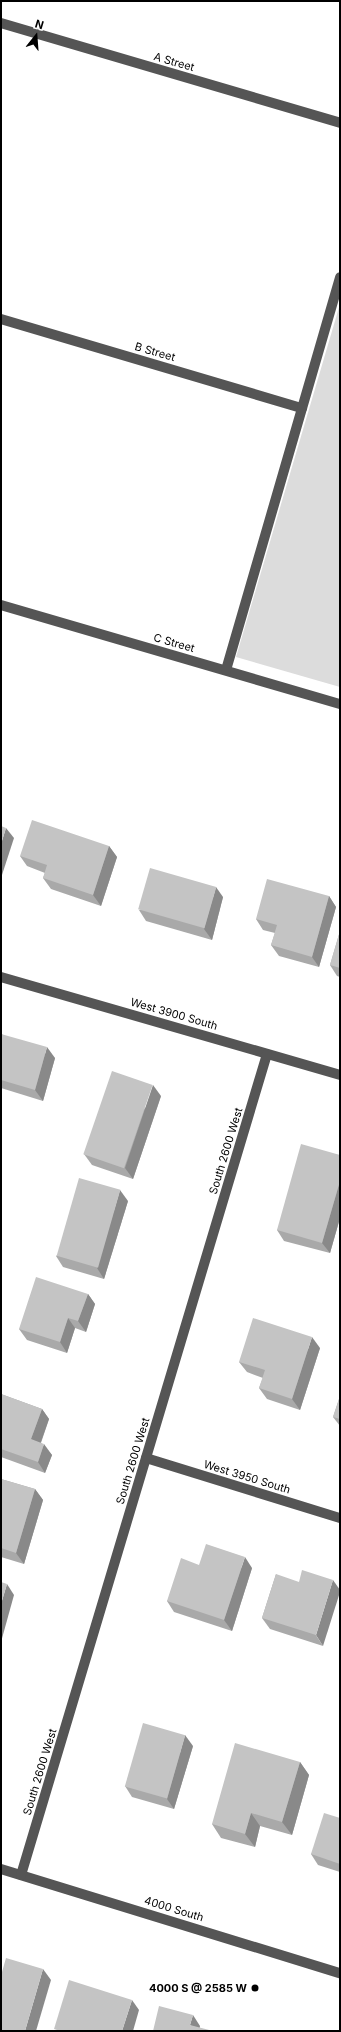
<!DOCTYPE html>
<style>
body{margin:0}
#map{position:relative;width:341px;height:2032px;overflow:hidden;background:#fff;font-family:Inter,sans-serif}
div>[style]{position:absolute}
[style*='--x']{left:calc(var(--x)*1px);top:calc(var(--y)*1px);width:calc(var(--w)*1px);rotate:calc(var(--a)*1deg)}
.green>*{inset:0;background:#dcdcdc}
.minor>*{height:10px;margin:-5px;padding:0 5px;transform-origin:5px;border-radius:5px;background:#555}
.wall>*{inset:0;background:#a9a9a9}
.shaded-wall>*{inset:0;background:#898989}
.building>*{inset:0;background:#c4c4c4;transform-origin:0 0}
.dots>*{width:11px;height:11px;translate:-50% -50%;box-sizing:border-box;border:2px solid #fff;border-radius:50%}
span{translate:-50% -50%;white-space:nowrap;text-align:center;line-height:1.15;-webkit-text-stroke:3px #fff;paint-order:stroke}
.street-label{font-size:11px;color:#000}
.poi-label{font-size:11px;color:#000;font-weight:700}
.right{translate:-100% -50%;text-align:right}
.frame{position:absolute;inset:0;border:2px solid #000;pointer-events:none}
.north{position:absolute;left:16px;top:16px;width:40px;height:40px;-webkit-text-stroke:3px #fff;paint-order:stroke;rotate:17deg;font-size:11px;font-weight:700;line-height:16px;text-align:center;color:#000}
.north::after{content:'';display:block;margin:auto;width:14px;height:18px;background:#000;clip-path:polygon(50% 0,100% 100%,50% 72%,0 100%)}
</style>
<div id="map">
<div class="green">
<div style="clip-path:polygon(340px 304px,340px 687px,236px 657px)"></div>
</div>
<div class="minor">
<div style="--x:1;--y:23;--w:353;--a:16.4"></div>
<div style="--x:1;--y:319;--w:314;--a:16.5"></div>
<div style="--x:1;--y:605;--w:353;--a:16.3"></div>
<div style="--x:226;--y:670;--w:409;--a:-73.8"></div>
<div style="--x:1;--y:977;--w:353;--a:16.1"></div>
<div style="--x:146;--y:1458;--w:203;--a:17.2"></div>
<div style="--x:1;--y:1869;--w:355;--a:17.1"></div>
<div style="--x:21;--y:1875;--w:857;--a:-73.32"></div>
</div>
<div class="wall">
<div style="clip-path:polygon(109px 846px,117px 857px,101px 906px,51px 889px,43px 878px,45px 873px,27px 866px,20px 856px)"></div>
<div style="clip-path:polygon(329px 896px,336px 907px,319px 967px,279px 956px,271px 945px,275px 933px,263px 930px,256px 919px)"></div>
<div style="clip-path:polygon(223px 897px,212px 940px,146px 921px,139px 910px)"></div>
<div style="clip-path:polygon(340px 931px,340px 977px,337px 976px,330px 965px)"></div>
<div style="clip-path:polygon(1px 1034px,55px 1058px,43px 1101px,1px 1088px)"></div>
<div style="clip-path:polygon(161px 1096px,133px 1179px,92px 1165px,84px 1154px)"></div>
<div style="clip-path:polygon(340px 1155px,340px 1218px,330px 1253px,284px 1241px,277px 1230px)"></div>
<div style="clip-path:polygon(128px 1201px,104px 1279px,63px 1267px,56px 1256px)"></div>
<div style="clip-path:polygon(88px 1294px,95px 1304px,86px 1332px,75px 1328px,67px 1353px,27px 1340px,19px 1329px)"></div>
<div style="clip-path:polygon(320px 1348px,300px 1410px,267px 1399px,259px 1388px,263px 1378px,247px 1372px,239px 1362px)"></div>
<div style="clip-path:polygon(1px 1394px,42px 1409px,49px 1419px,41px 1443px,52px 1455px,45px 1473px,1px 1457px)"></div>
<div style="clip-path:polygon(340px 1396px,340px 1426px,333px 1417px)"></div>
<div style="clip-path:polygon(1px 1479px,35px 1489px,43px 1500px,24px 1564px,1px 1557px)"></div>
<div style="clip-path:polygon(199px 1565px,252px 1568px,232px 1631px,174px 1612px,167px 1601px)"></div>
<div style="clip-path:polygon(276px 1574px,323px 1646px,270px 1629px,262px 1618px)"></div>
<div style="clip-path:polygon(193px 1746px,174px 1809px,132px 1797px,125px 1786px)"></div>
<div style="clip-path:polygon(300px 1762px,309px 1775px,292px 1835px,260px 1826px,255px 1847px,221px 1838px,212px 1824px)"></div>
<div style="clip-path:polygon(340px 1818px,340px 1872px,318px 1865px,311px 1854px)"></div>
</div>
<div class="shaded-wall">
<div style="clip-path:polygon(6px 828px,14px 838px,1px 878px,1px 844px)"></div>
<div style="clip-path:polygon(109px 846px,117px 857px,101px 906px,93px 895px)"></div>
<div style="clip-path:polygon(216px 887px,223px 897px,212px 940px,204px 929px)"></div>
<div style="clip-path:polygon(329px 896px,336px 907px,319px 967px,312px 957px)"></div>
<div style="clip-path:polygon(47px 1047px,55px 1058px,43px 1101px,35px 1090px)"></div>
<div style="clip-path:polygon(153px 1085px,161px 1096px,133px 1179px,125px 1168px)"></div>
<div style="clip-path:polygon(340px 1181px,340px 1218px,330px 1253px,322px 1243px)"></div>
<div style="clip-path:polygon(120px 1190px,128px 1201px,104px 1279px,97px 1268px)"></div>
<div style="clip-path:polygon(88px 1294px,95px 1304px,86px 1332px,78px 1321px)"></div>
<div style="clip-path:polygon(68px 1318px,75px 1328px,67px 1353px,60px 1342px)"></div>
<div style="clip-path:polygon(312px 1337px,320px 1348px,300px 1410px,292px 1399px)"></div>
<div style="clip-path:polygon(42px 1409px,49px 1419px,38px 1450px,31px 1439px)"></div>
<div style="clip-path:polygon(44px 1444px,52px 1455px,45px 1473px,38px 1462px)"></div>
<div style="clip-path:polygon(35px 1489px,43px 1500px,24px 1564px,16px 1553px)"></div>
<div style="clip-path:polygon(245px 1557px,252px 1568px,232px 1631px,224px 1620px)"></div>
<div style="clip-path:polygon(333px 1580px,340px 1590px,340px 1592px,323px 1646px,316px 1635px)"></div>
<div style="clip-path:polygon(7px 1584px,14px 1595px,1px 1642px,1px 1604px)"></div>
<div style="clip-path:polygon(185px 1735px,193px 1746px,174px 1809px,167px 1799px)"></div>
<div style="clip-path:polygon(300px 1762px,309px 1775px,292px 1835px,282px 1822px)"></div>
<div style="clip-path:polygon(251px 1813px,260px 1826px,255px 1847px,245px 1834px)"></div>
<div style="clip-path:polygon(43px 1969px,51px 1980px,36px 2031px,25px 2031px)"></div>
<div style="clip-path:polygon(132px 2000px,139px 2010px,133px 2031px,122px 2031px)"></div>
<div style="clip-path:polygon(193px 2015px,200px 2026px,199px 2031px,190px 2025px)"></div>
</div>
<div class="building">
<div style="clip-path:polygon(32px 820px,109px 846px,93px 895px,43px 878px,47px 865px,20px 856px)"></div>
<div style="clip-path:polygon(1px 826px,6px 828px,1px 844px)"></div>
<div style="left:150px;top:868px;width:69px;height:43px;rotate:16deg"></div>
<div style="clip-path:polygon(267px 879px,329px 896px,312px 957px,271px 945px,277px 925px,256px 919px)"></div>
<div style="clip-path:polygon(340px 931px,340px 968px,330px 965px)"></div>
<div style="clip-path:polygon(1px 1034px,47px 1047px,35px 1090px,1px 1080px)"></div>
<div style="left:112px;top:1071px;width:43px;height:88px;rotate:19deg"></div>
<div style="clip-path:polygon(301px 1144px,340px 1155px,340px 1181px,322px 1243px,277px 1230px)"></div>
<div style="left:79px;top:1178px;width:43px;height:81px;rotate:16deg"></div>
<div style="clip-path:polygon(36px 1277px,88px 1294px,78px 1321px,68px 1318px,60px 1342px,19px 1329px)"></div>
<div style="clip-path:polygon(253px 1318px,312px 1337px,292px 1399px,259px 1388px,265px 1370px,239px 1362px)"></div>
<div style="clip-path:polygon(1px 1394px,42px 1409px,31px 1439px,44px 1444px,38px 1462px,1px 1449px)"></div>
<div style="clip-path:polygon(340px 1396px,340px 1419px,333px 1417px)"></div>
<div style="clip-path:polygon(1px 1479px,35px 1489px,16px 1553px,1px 1548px)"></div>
<div style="clip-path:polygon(206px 1544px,245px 1557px,224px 1620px,167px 1601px,181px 1558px,199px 1565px)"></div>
<div style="clip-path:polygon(302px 1570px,333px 1580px,316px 1635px,262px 1618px,276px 1574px,299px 1582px)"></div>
<div style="clip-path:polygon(1px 1582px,7px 1584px,1px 1604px)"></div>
<div style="left:143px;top:1723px;width:44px;height:66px;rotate:16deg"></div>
<div style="clip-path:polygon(235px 1743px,300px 1762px,282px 1822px,251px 1813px,245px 1834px,212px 1824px)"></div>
<div style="clip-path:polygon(324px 1813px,340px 1818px,340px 1864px,311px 1854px)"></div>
<div style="clip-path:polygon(6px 1958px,43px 1969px,25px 2031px,1px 2031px,1px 1972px,2px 1972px)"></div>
<div style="clip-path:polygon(69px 1980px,132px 2000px,122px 2031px,60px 2031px,54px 2029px)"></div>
<div style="clip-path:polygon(159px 2006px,193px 2015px,190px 2025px,213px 2031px,153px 2031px)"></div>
</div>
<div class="dots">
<div style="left:255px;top:1988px;background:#000"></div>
</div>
<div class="street-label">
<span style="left:174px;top:62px;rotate:16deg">A Street</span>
<span style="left:155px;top:352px;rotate:16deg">B Street</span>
<span style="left:174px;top:643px;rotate:16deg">C Street</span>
<span style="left:174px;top:1014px;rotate:16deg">West 3900 South</span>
<span style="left:226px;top:1151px;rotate:-73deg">South 2600 West</span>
<span style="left:133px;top:1461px;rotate:-73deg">South 2600 West</span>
<span style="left:247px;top:1477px;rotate:17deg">West 3950 South</span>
<span style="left:40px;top:1772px;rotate:-73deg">South 2600 West</span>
<span style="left:174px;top:1909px;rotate:17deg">4000 South</span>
</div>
<div class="poi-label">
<span class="right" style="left:247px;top:1988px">4000 S @ 2585 W</span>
</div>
<div class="frame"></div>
<div class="north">N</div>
</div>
